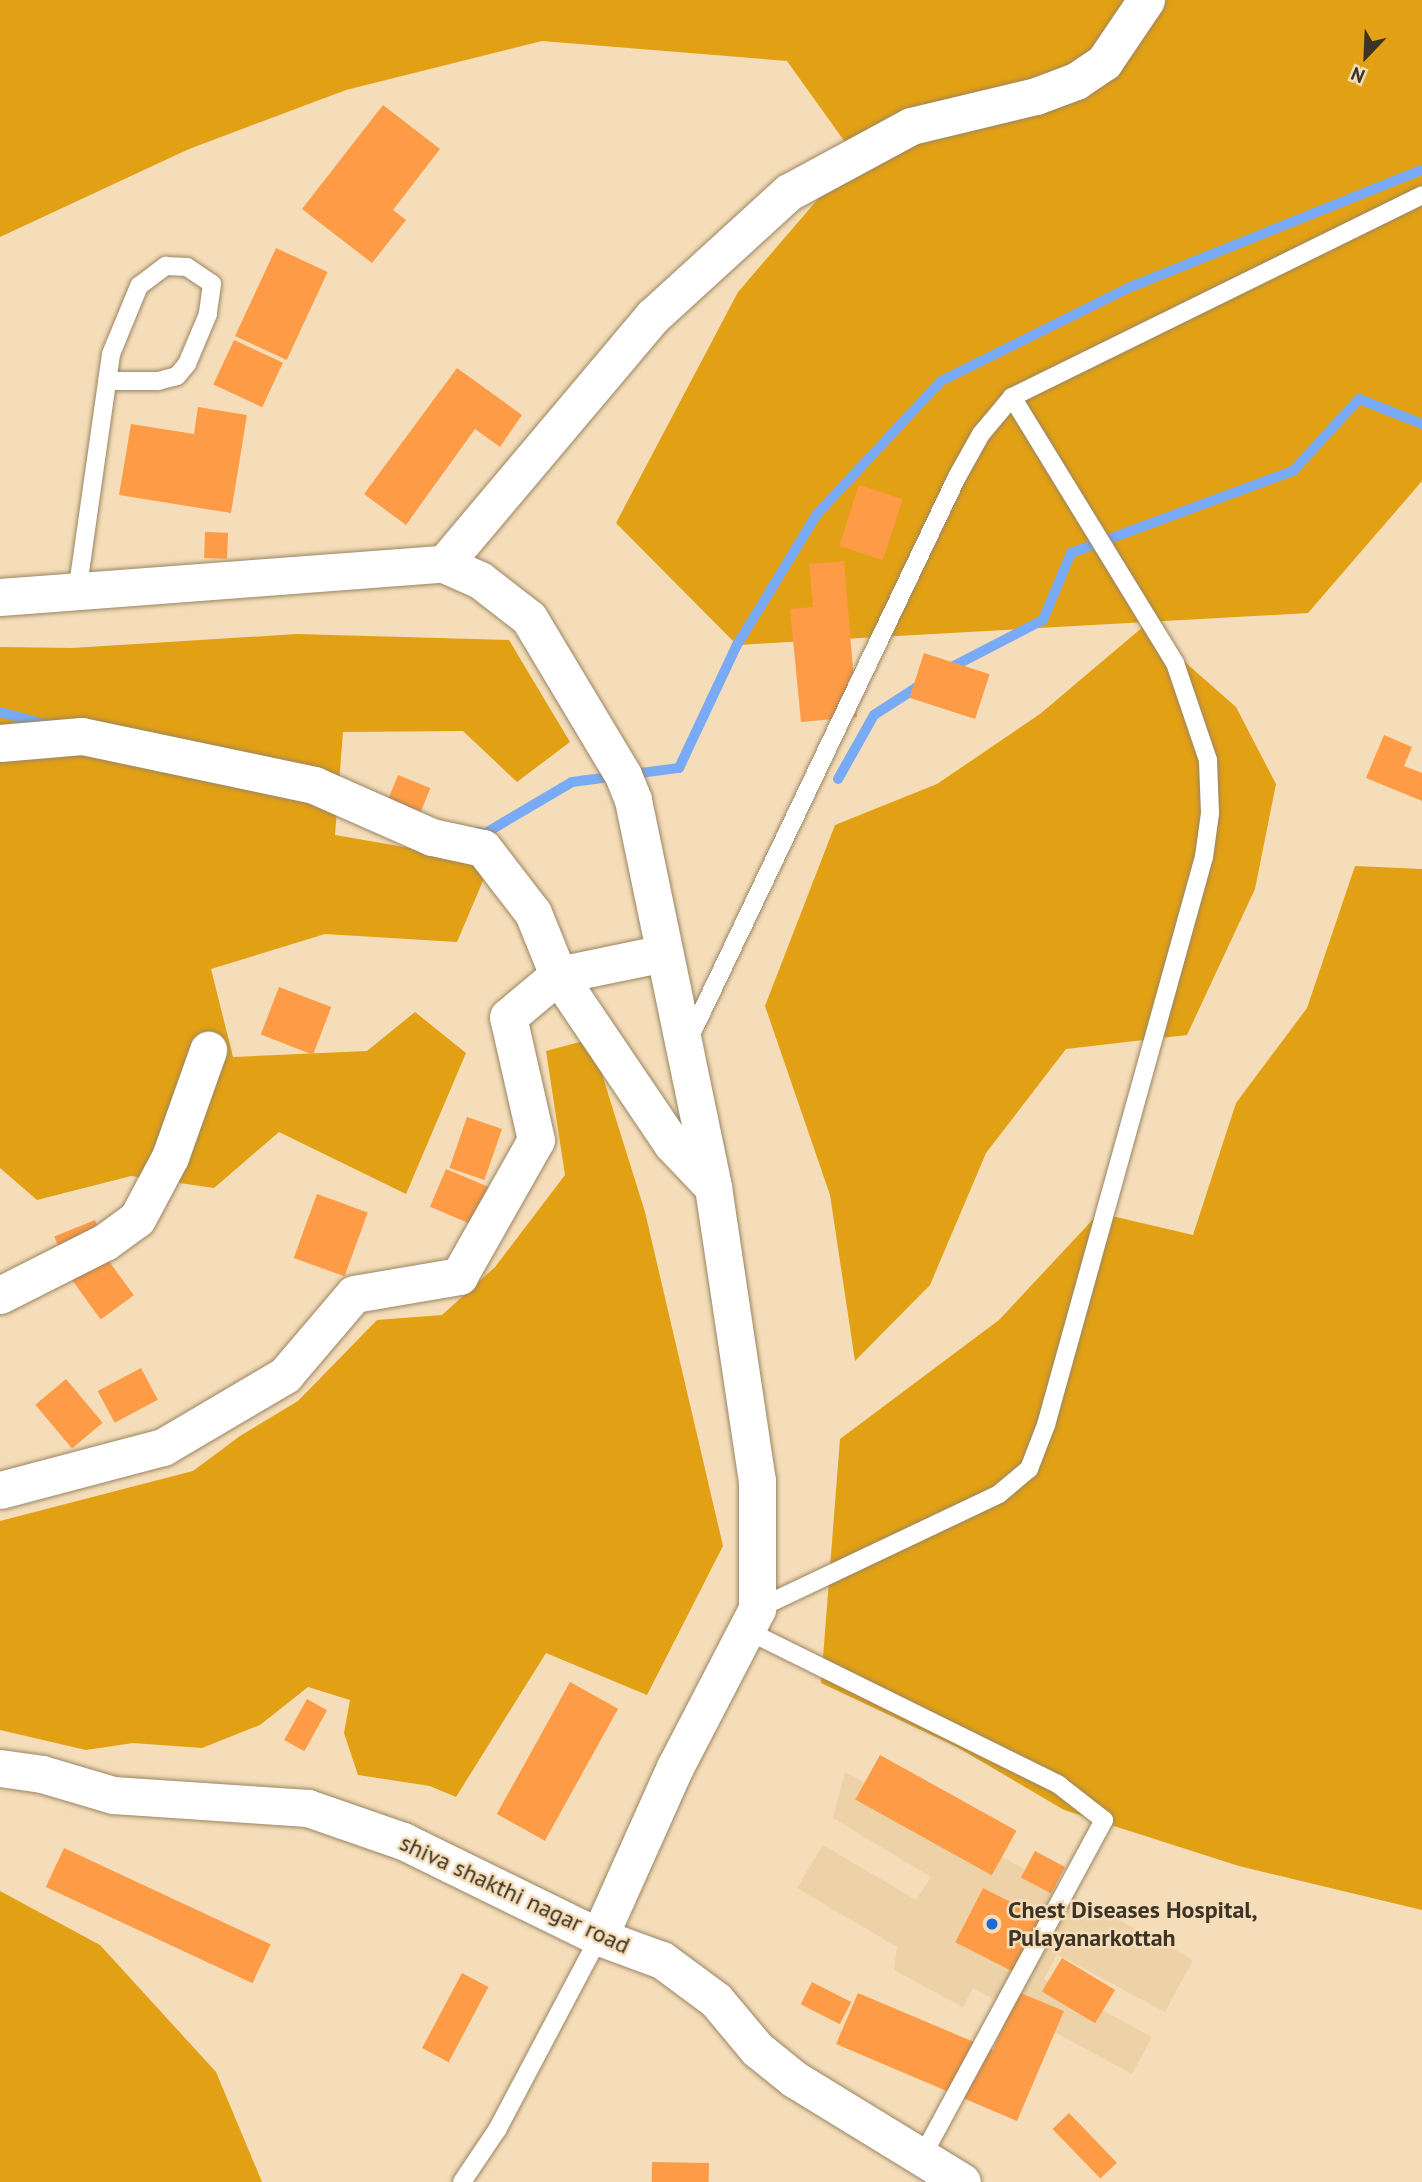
<!DOCTYPE html>
<style>
body{margin:0}
#map{position:relative;width:1422px;height:2182px;overflow:hidden;background:#f5ddb9;font-family:"PT Sans",sans-serif}
div>[style]{position:absolute}
[style*='--x']{left:calc(var(--x)*1px);top:calc(var(--y)*1px);width:calc(var(--w)*1px);rotate:calc(var(--a)*1deg)}
.built>*{inset:0;background:#edd1a7}
.forest>*{inset:0;background:#e2a014}
.stream>*{height:10px;margin:-5px;padding:0 5px;transform-origin:5px;border-radius:5px;background:#78aaf5}
.building>*{inset:0;background:#fe9b46;transform-origin:0 0}
.roads{filter:drop-shadow(0 0 2px #9a8563) drop-shadow(0 0 2px #9a8563)}
.lane>*{height:18px;margin:-9px;padding:0 9px;transform-origin:9px;border-radius:9px;background:#fff}
.street>*{height:37px;margin:-18.5px;padding:0 18.5px;transform-origin:18.5px;border-radius:18.5px;background:#fff}
.dots>*{width:19px;height:19px;translate:-50% -50%;box-sizing:border-box;border:4px solid #f5ddb9;border-radius:50%}
span{translate:-50% -50%;white-space:nowrap;text-align:center;line-height:1.15;-webkit-text-stroke:5px #f5ddb9;paint-order:stroke}
.street-label{font-size:24px;color:#3d3425}
.poi-label{font-size:24px;color:#3d3425;font-weight:700}
.left{translate:0 -50%;text-align:left}
.north{position:absolute;left:1331px;top:21px;width:70px;height:70px;-webkit-text-stroke:5px #f5ddb9;paint-order:stroke;rotate:203deg;font-size:19px;font-weight:700;line-height:28px;text-align:center;color:#3d3425}
.north::after{content:'';display:block;margin:auto;width:24px;height:32px;background:#3d3425;clip-path:polygon(50% 0,100% 100%,50% 72%,0 100%)}
</style>
<div id="map">
<div class="built">
<div style="clip-path:polygon(845px 1772px,1193px 1960px,1165px 2012px,1057px 1954px,1044px 1979px,1152px 2037px,1132px 2074px,973px 1988px,963px 2007px,894px 1970px,897px 1947px,797px 1888px,823px 1845px,916px 1900px,931px 1877px,833px 1818px)"></div>
</div>
<div class="forest">
<div style="clip-path:polygon(0 0,1422px 0,1422px 481px,1308px 613px,737px 645px,616px 523px,738px 292px,855px 156px,787px 61px,542px 41px,346px 90px,189px 149px,0 237px)"></div>
<div style="clip-path:polygon(1144px 626px,1236px 707px,1276px 784px,1255px 889px,1187px 1035px,1066px 1049px,986px 1153px,930px 1285px,855px 1361px,830px 1195px,765px 1006px,835px 825px,937px 784px,1040px 714px)"></div>
<div style="clip-path:polygon(297px 634px,509px 640px,570px 742px,517px 782px,463px 731px,343px 732px,335px 835px,491px 862px,457px 942px,325px 934px,211px 969px,233px 1057px,367px 1051px,415px 1012px,466px 1053px,406px 1194px,279px 1132px,214px 1188px,131px 1176px,37px 1200px,0 1168px,0 647px,72px 648px)"></div>
<div style="clip-path:polygon(1355px 866px,1422px 869px,1422px 1910px,1239px 1866px,1064px 1810px,957px 1747px,821px 1683px,840px 1439px,999px 1320px,1099px 1213px,1193px 1235px,1236px 1103px,1307px 1008px)"></div>
<div style="clip-path:polygon(591px 1039px,645px 1212px,723px 1546px,647px 1695px,546px 1653px,456px 1797px,430px 1786px,358px 1775px,344px 1733px,350px 1700px,308px 1687px,260px 1725px,202px 1748px,133px 1743px,86px 1750px,0 1730px,0 1521px,193px 1471px,240px 1436px,298px 1401px,377px 1320px,442px 1315px,495px 1267px,565px 1175px,546px 1051px)"></div>
<div style="clip-path:polygon(0 1891px,100px 1945px,216px 2072px,262px 2182px,0 2182px)"></div>
</div>
<div class="stream">
<div style="--x:948;--y:669;--w:107;--a:-27.3"></div>
<div style="--x:1043;--y:620;--w:73;--a:-67.3"></div>
<div style="--x:1071;--y:553;--w:237;--a:-20.3"></div>
<div style="--x:1293;--y:471;--w:98;--a:-47.5"></div>
<div style="--x:1359;--y:399;--w:68;--a:21.6"></div>
<div style="--x:0;--y:712;--w:50;--a:15.2"></div>
<div style="--x:838;--y:779;--w:73;--a:-60.6"></div>
<div style="--x:874;--y:715;--w:57;--a:-32.9"></div>
<div style="--x:478;--y:832;--w:6;--a:18"></div>
<div style="--x:484;--y:834;--w:102;--a:-30.6"></div>
<div style="--x:572;--y:782;--w:108;--a:-7.5"></div>
<div style="--x:679;--y:768;--w:136;--a:-64.8"></div>
<div style="--x:737;--y:645;--w:153;--a:-58.6"></div>
<div style="--x:817;--y:514;--w:182;--a:-47"></div>
<div style="--x:941;--y:381;--w:209;--a:-26.4"></div>
<div style="--x:1128;--y:288;--w:317;--a:-21.9"></div>
</div>
<div class="building">
<div style="clip-path:polygon(383px 105px,440px 149px,393px 210px,406px 220px,372px 263px,302px 209px)"></div>
<div style="left:276px;top:248px;width:57px;height:97px;rotate:25deg"></div>
<div style="left:234px;top:340px;width:54px;height:49px;rotate:25deg"></div>
<div style="clip-path:polygon(457px 368px,522px 415px,500px 447px,475px 429px,406px 525px,364px 494px)"></div>
<div style="clip-path:polygon(198px 407px,247px 415px,231px 513px,119px 495px,131px 424px,194px 434px)"></div>
<div style="left:859px;top:485px;width:46px;height:64px;rotate:18deg"></div>
<div style="left:205px;top:532px;width:23px;height:26px;rotate:2deg"></div>
<div style="clip-path:polygon(844px 561px,857px 717px,801px 722px,790px 609px,813px 607px,809px 564px)"></div>
<div style="left:924px;top:653px;width:69px;height:47px;rotate:18deg"></div>
<div style="clip-path:polygon(1384px 735px,1412px 747px,1404px 766px,1422px 773px,1422px 801px,1366px 778px)"></div>
<div style="left:398px;top:775px;width:35px;height:39px;rotate:22deg"></div>
<div style="left:279px;top:987px;width:56px;height:51px;rotate:21deg"></div>
<div style="left:467px;top:1117px;width:37px;height:54px;rotate:19deg"></div>
<div style="left:446px;top:1169px;width:50px;height:41px;rotate:23deg"></div>
<div style="left:317px;top:1194px;width:54px;height:68px;rotate:20deg"></div>
<div style="left:95px;top:1220px;width:24px;height:44px;rotate:68deg"></div>
<div style="left:98px;top:1246px;width:61px;height:41px;rotate:54deg"></div>
<div style="left:141px;top:1368px;width:36px;height:49px;rotate:62deg"></div>
<div style="left:66px;top:1379px;width:57px;height:40px;rotate:50deg"></div>
<div style="left:570px;top:1682px;width:55px;height:151px;rotate:29deg"></div>
<div style="left:307px;top:1699px;width:23px;height:47px;rotate:29deg"></div>
<div style="left:880px;top:1755px;width:156px;height:51px;rotate:29deg"></div>
<div style="left:64px;top:1848px;width:228px;height:43px;rotate:25deg"></div>
<div style="left:1035px;top:1851px;width:34px;height:30px;rotate:28deg"></div>
<div style="left:983px;top:1888px;width:81px;height:61px;rotate:27deg"></div>
<div style="left:1062px;top:1958px;width:62px;height:39px;rotate:31deg"></div>
<div style="left:462px;top:1973px;width:30px;height:85px;rotate:28deg"></div>
<div style="left:812px;top:1982px;width:44px;height:25px;rotate:27deg"></div>
<div style="clip-path:polygon(1018px 1992px,1064px 2011px,1017px 2121px,836px 2044px,858px 1993px,993px 2050px)"></div>
<div style="left:1069px;top:2113px;width:69px;height:23px;rotate:46deg"></div>
<div style="left:652px;top:2162px;width:57px;height:20px;rotate:1deg"></div>
</div>
<div class="roads">
<div class="lane">
<div style="--x:77;--y:593;--w:241;--a:-81.9"></div>
<div style="--x:111;--y:354;--w:74;--a:-67.6"></div>
<div style="--x:139;--y:286;--w:34;--a:-37"></div>
<div style="--x:166;--y:266;--w:21;--a:3"></div>
<div style="--x:187;--y:267;--w:30;--a:34"></div>
<div style="--x:212;--y:284;--w:30;--a:98"></div>
<div style="--x:208;--y:314;--w:54;--a:112.8"></div>
<div style="--x:187;--y:364;--w:16;--a:130"></div>
<div style="--x:177;--y:376;--w:20;--a:165"></div>
<div style="--x:158;--y:381;--w:51;--a:180"></div>
<div style="--x:687;--y:1043;--w:627;--a:-64.5"></div>
<div style="--x:957;--y:477;--w:49;--a:-60.8"></div>
<div style="--x:981;--y:434;--w:48;--a:-50"></div>
<div style="--x:1012;--y:397;--w:457;--a:-26.2"></div>
<div style="--x:757;--y:1609;--w:268;--a:-25.4"></div>
<div style="--x:999;--y:1494;--w:39;--a:-40"></div>
<div style="--x:1029;--y:1469;--w:47;--a:-68.9"></div>
<div style="--x:1046;--y:1425;--w:590;--a:-74.46"></div>
<div style="--x:1204;--y:857;--w:44;--a:-82.2"></div>
<div style="--x:1210;--y:813;--w:53;--a:-92.2"></div>
<div style="--x:1208;--y:760;--w:102;--a:-108.8"></div>
<div style="--x:1175;--y:663;--w:312;--a:-121.5"></div>
<div style="--x:746;--y:1630;--w:349;--a:26.3"></div>
<div style="--x:1059;--y:1785;--w:57;--a:37.9"></div>
<div style="--x:1104;--y:1820;--w:385;--a:118.4"></div>
<div style="--x:462;--y:2182;--w:63;--a:-56.1"></div>
<div style="--x:497;--y:2130;--w:218;--a:-62.1"></div>
</div>
<div class="street">
<div style="--x:444;--y:564;--w:324;--a:-49.9"></div>
<div style="--x:653;--y:316;--w:184;--a:-42.4"></div>
<div style="--x:789;--y:192;--w:139;--a:-28.4"></div>
<div style="--x:911;--y:126;--w:129;--a:-13.5"></div>
<div style="--x:1036;--y:96;--w:43;--a:-20.6"></div>
<div style="--x:1076;--y:81;--w:34;--a:-34"></div>
<div style="--x:1104;--y:62;--w:75;--a:-55.9"></div>
<div style="--x:0;--y:597;--w:445;--a:-4.3"></div>
<div style="--x:444;--y:564;--w:39;--a:24"></div>
<div style="--x:480;--y:580;--w:62;--a:37.8"></div>
<div style="--x:529;--y:618;--w:183;--a:59.1"></div>
<div style="--x:623;--y:775;--w:27;--a:68"></div>
<div style="--x:633;--y:800;--w:395;--a:78.3"></div>
<div style="--x:713;--y:1187;--w:296;--a:81.5"></div>
<div style="--x:757;--y:1480;--w:129;--a:90"></div>
<div style="--x:757;--y:1609;--w:178;--a:117.4"></div>
<div style="--x:675;--y:1767;--w:186;--a:114.1"></div>
<div style="--x:0;--y:743;--w:82;--a:-4.9"></div>
<div style="--x:82;--y:736;--w:237;--a:11.9"></div>
<div style="--x:314;--y:785;--w:129;--a:23.8"></div>
<div style="--x:432;--y:837;--w:52;--a:12.2"></div>
<div style="--x:483;--y:848;--w:82;--a:52.4"></div>
<div style="--x:533;--y:913;--w:67;--a:68"></div>
<div style="--x:558;--y:975;--w:204;--a:56"></div>
<div style="--x:672;--y:1144;--w:58;--a:46.4"></div>
<div style="--x:0;--y:1295;--w:118;--a:-26.8"></div>
<div style="--x:105;--y:1242;--w:39;--a:-36"></div>
<div style="--x:137;--y:1219;--w:70;--a:-62"></div>
<div style="--x:170;--y:1157;--w:114;--a:-70.4"></div>
<div style="--x:0;--y:1490;--w:169;--a:-14.8"></div>
<div style="--x:163;--y:1447;--w:142;--a:-30.5"></div>
<div style="--x:285;--y:1375;--w:106;--a:-49.6"></div>
<div style="--x:354;--y:1294;--w:107;--a:-9.7"></div>
<div style="--x:459;--y:1276;--w:156;--a:-60.5"></div>
<div style="--x:536;--y:1140;--w:126;--a:-102.8"></div>
<div style="--x:508;--y:1017;--w:65;--a:-40"></div>
<div style="--x:558;--y:975;--w:108;--a:-11.7"></div>
<div style="--x:0;--y:1768;--w:42;--a:8.1"></div>
<div style="--x:42;--y:1774;--w:74;--a:16.5"></div>
<div style="--x:113;--y:1795;--w:195;--a:3.8"></div>
<div style="--x:308;--y:1808;--w:101;--a:19.2"></div>
<div style="--x:403;--y:1841;--w:218;--a:26.1"></div>
<div style="--x:599;--y:1937;--w:67;--a:20.1"></div>
<div style="--x:662;--y:1960;--w:67;--a:36.5"></div>
<div style="--x:716;--y:2000;--w:64;--a:50.1"></div>
<div style="--x:757;--y:2049;--w:48;--a:39"></div>
<div style="--x:794;--y:2079;--w:197;--a:31.5"></div>
</div>
</div>
<div class="dots">
<div style="left:992px;top:1924px;background:#1b69d4"></div>
</div>
<div class="street-label">
<span style="left:515px;top:1894px;rotate:25deg">shiva shakthi nagar road</span>
</div>
<div class="poi-label">
<span class="left" style="left:1008px;top:1924px">Chest Diseases Hospital,<br>Pulayanarkottah</span>
</div>
<div class="north">N</div>
</div>
